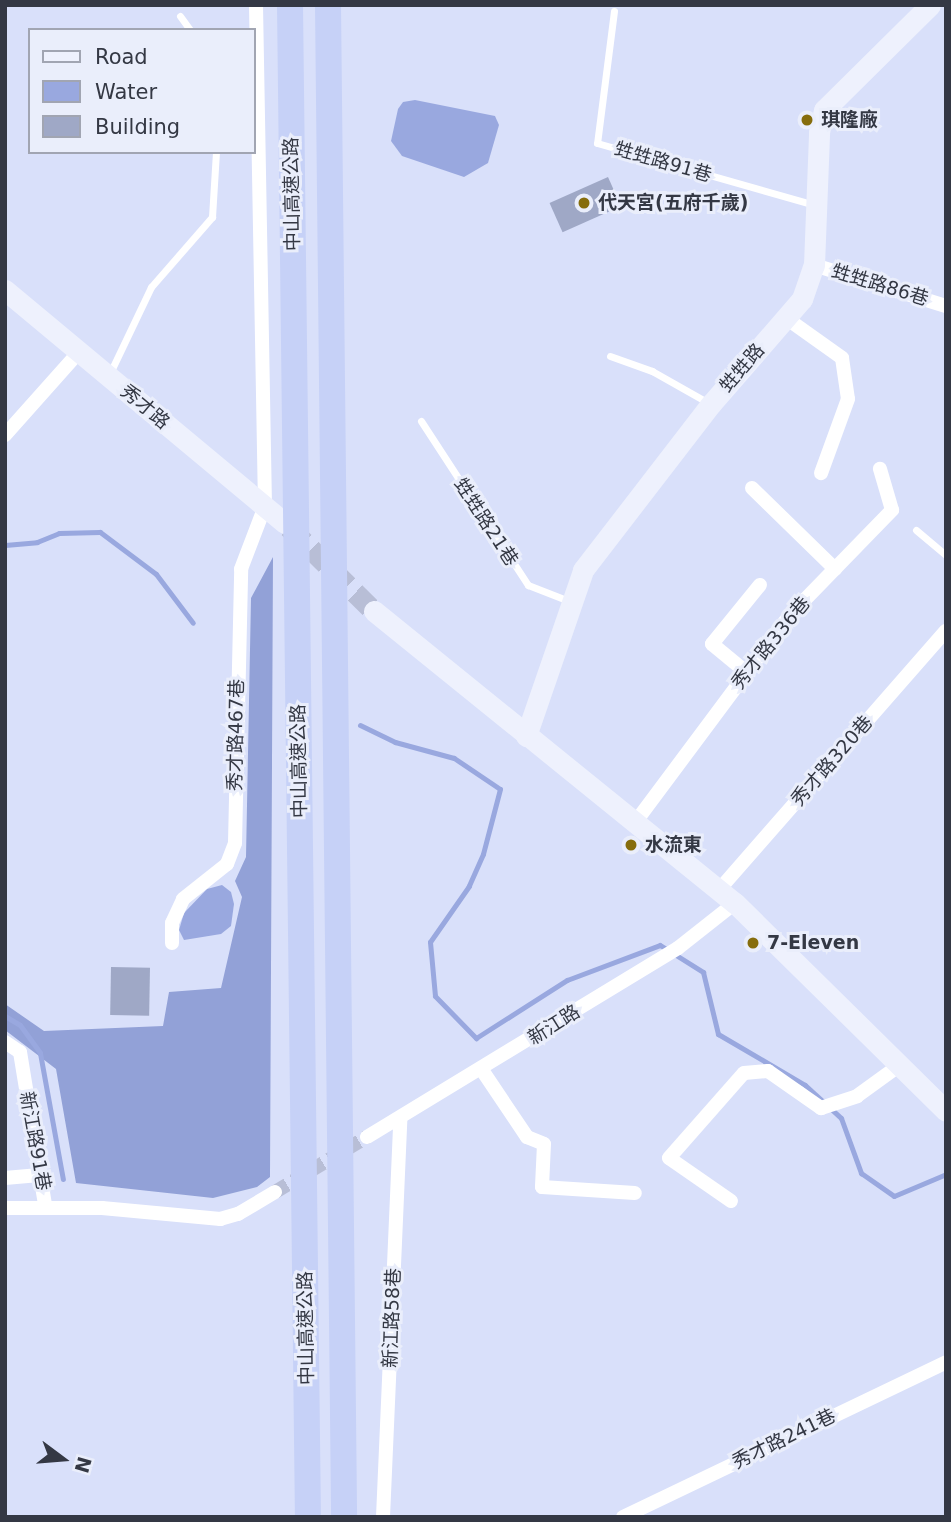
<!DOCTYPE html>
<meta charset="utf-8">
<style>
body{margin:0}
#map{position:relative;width:951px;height:1522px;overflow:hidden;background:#d9e0fa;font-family:"DejaVu Sans","Noto Sans TC",sans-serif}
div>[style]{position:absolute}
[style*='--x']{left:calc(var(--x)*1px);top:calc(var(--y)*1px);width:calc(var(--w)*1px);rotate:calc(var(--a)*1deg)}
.forest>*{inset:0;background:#92a1d7}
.water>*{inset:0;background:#99a8df}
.stream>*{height:5px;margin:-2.5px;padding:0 2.5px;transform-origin:2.5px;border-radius:2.5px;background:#99a8df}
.building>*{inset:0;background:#9fa8c6;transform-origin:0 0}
.street-tunnel>*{height:14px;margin-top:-7px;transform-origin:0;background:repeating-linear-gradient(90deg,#b8bed6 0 14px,transparent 0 21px)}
.secondary-tunnel>*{height:21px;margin-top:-10.5px;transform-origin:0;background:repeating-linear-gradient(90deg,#b8bed6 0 21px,transparent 0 31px)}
.lane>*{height:7px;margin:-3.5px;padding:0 3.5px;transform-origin:3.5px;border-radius:3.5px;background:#fff}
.street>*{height:14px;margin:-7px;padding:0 7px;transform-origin:7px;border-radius:7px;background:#fff}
.secondary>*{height:21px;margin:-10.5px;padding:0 10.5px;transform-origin:10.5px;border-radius:10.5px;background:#eef1fd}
.highway>*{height:26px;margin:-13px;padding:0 13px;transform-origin:13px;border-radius:13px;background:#c6d1f7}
.dots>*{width:19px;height:19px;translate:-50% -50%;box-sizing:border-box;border:4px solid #eaeefb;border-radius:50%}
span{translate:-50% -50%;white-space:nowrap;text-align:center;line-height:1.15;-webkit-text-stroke:6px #eaeefb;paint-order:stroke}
.poi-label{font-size:19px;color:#343844;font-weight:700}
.left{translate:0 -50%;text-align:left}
.street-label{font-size:19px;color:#343844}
.frame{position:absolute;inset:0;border:7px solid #343844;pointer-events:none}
.legend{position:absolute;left:28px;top:28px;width:228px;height:126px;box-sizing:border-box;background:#eaeefb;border:2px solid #a1a5b2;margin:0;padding:9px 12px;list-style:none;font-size:21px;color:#343844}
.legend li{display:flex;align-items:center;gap:14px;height:35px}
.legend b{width:35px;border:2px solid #a1a5b2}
.north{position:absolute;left:28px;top:1424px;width:70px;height:70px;-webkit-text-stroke:5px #eaeefb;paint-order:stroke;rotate:106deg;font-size:19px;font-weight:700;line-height:28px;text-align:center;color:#343844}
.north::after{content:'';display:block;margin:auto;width:24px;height:32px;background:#343844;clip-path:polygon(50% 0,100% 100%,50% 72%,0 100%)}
</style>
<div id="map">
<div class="forest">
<div style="clip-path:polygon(273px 557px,270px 1177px,257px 1187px,213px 1198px,76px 1183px,56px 1069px,5px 1030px,5px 1004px,44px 1031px,163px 1026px,169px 992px,221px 988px,242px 897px,235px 881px,246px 857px,251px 598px)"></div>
</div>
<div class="water">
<div style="clip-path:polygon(415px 100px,495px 116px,499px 125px,488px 163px,464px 177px,402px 156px,391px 141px,398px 109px,403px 102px)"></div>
<div style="clip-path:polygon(222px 885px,231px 892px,234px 904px,231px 926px,221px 934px,184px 940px,179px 930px,184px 913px,207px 889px)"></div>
</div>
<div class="stream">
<div style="--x:5;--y:545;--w:32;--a:-5"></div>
<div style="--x:37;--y:542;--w:24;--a:-22"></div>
<div style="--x:59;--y:533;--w:41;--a:-1.4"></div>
<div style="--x:100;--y:532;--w:70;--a:36.9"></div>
<div style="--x:156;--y:574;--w:61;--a:52.9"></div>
<div style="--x:360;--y:725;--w:39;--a:26"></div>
<div style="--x:395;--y:742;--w:61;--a:15.2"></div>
<div style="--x:454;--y:758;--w:55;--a:34"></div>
<div style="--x:500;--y:789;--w:67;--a:104.7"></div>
<div style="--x:483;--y:854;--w:35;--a:114"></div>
<div style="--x:469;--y:886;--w:68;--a:124.9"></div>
<div style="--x:430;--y:942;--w:54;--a:84.7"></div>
<div style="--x:435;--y:996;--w:59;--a:45.7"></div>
<div style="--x:476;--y:1038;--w:108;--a:-32.5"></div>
<div style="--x:567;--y:980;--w:99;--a:-20.6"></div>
<div style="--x:660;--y:945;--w:51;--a:32.1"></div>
<div style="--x:703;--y:972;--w:64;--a:76.4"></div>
<div style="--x:718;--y:1034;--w:101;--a:30.4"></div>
<div style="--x:805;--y:1085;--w:49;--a:42.5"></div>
<div style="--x:841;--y:1118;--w:59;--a:70"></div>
<div style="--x:861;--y:1173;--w:40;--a:34.9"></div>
<div style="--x:894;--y:1196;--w:56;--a:-22.9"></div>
<div style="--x:5;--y:1016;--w:17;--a:31"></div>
<div style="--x:20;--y:1025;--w:34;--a:54"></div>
<div style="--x:40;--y:1053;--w:128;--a:79.7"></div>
</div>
<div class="building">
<div style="left:608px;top:177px;width:32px;height:64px;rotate:66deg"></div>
<div style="left:111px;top:967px;width:39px;height:48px;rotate:1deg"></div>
</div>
<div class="street-tunnel">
<div style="--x:275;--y:1192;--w:107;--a:-30.9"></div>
</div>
<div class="secondary-tunnel">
<div style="--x:289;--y:527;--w:120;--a:44.7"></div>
</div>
<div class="lane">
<div style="--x:614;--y:11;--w:133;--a:97.3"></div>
<div style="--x:597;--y:143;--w:227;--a:15.9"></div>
<div style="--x:180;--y:16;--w:17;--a:54"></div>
<div style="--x:610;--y:356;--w:45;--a:19.7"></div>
<div style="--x:652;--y:371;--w:63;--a:29.4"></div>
<div style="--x:110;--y:373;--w:95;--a:-64.5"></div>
<div style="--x:151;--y:287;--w:93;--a:-48.9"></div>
<div style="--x:212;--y:217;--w:65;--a:-86.5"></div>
<div style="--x:421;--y:421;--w:196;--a:56.9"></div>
<div style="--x:528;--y:585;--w:44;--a:21.3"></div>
<div style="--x:916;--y:530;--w:39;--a:40"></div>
</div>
<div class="street">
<div style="--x:814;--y:265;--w:138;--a:17.3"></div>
<div style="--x:786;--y:318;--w:69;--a:35.5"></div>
<div style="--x:842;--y:358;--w:41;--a:81.7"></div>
<div style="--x:848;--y:399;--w:79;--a:110"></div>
<div style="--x:5;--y:435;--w:110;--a:-48.3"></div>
<div style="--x:752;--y:488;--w:116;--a:44.3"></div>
<div style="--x:746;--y:672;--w:44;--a:-140.5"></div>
<div style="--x:712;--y:644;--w:76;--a:-50.9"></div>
<div style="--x:637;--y:820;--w:254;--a:-53.3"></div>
<div style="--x:789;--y:616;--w:148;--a:-45.8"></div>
<div style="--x:892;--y:510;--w:43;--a:-106.3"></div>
<div style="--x:718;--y:891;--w:346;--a:-48.8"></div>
<div style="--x:172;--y:943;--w:20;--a:-90"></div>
<div style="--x:172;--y:923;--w:26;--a:-65"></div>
<div style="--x:183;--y:899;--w:56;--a:-38.5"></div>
<div style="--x:227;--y:864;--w:22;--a:-69"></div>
<div style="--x:235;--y:843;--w:274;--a:-88.7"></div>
<div style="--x:241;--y:569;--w:67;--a:-69.1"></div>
<div style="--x:265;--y:506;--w:501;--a:-91.03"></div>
<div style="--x:5;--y:1042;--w:18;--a:34"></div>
<div style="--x:20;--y:1052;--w:155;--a:80.7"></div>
<div style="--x:482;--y:1070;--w:81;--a:56.1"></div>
<div style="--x:527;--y:1137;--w:18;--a:22"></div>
<div style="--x:544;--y:1144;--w:43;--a:92.7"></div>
<div style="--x:542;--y:1187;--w:93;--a:3.7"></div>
<div style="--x:367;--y:1137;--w:364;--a:-31.3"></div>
<div style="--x:678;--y:948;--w:73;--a:-38.3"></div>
<div style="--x:5;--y:1178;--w:37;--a:-5"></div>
<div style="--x:731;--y:1201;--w:75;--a:-145.3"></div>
<div style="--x:669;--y:1158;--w:113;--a:-48.6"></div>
<div style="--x:744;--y:1073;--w:24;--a:-5"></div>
<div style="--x:768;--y:1071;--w:65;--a:34.9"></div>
<div style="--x:821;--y:1108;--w:38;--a:-18"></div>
<div style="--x:857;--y:1096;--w:49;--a:-35.9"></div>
<div style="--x:5;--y:1208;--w:97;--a:0"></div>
<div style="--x:102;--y:1208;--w:119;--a:5.3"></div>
<div style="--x:220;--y:1219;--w:19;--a:-16"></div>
<div style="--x:238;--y:1214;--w:43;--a:-30.7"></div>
<div style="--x:383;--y:1517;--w:397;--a:-87.5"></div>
<div style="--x:623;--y:1517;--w:358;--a:-25.6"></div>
</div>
<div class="secondary">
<div style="--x:5;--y:290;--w:364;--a:39.8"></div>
<div style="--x:374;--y:611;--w:464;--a:39"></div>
<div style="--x:735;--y:903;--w:296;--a:44.6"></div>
<div style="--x:526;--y:736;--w:176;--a:-71"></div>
<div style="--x:583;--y:570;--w:210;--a:-52.4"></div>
<div style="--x:711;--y:404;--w:139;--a:-49.1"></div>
<div style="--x:802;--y:299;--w:36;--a:-71"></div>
<div style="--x:814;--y:265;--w:133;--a:-87.8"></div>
<div style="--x:819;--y:132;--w:23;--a:-77"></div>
<div style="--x:824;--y:110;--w:149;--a:-44.7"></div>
</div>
<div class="highway">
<div style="--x:290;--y:5;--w:1512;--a:89.32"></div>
<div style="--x:328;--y:5;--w:1512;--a:89.39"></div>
</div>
<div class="dots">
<div style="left:807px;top:120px;background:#866d0c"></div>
<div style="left:584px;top:203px;background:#866d0c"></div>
<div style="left:631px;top:845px;background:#866d0c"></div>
<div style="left:753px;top:943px;background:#866d0c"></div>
</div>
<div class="poi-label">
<span class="left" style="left:821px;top:120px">琪隆廠</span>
<span class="left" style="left:598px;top:203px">代天宮(五府千歲)</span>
<span class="left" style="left:645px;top:845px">水流東</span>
<span class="left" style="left:767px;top:943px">7-Eleven</span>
</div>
<div class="street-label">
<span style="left:663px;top:162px;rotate:16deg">甡甡路91巷</span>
<span style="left:292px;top:194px;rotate:-91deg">中山高速公路</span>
<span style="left:880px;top:285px;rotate:17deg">甡甡路86巷</span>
<span style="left:742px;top:368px;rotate:-49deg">甡甡路</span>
<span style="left:145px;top:407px;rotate:40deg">秀才路</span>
<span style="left:486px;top:522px;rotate:57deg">甡甡路21巷</span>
<span style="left:771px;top:643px;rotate:-51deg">秀才路336巷</span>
<span style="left:236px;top:735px;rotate:-89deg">秀才路467巷</span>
<span style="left:299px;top:761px;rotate:-91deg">中山高速公路</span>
<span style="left:832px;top:761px;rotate:-49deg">秀才路320巷</span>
<span style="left:554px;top:1025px;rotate:-32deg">新江路</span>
<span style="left:35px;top:1141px;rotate:80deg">新江路91巷</span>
<span style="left:392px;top:1318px;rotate:-88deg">新江路58巷</span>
<span style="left:306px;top:1328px;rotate:-91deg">中山高速公路</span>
<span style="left:784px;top:1439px;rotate:-26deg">秀才路241巷</span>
</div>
<div class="frame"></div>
<ul class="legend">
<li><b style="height:9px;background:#eef1fd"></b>Road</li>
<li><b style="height:19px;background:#99a8df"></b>Water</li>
<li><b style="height:19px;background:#9fa8c6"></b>Building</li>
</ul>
<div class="north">N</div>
</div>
